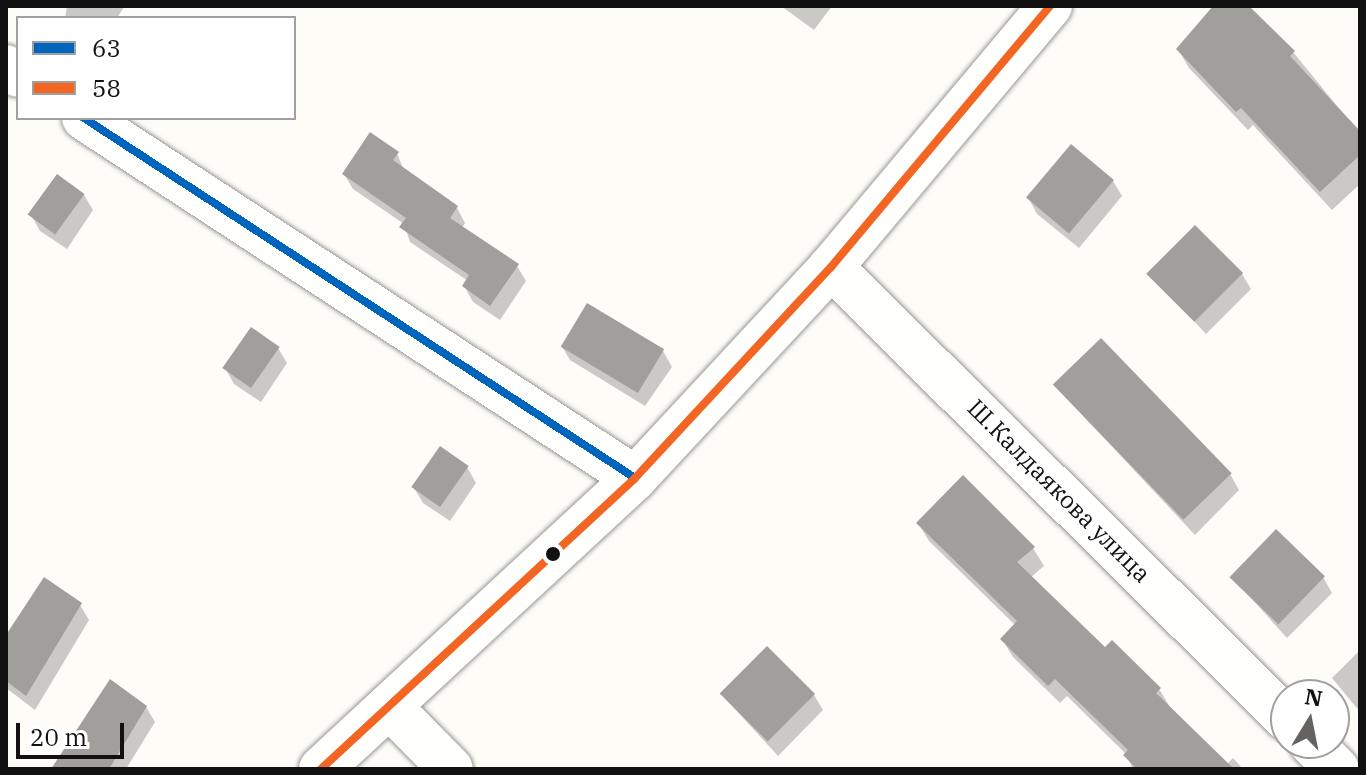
<!DOCTYPE html>
<meta charset="utf-8">
<style>
body{margin:0}
#map{position:relative;width:1366px;height:775px;overflow:hidden;background:#fdfcf7;font-family:"IBM Plex Serif",serif}
div>[style]{position:absolute}
[style*='--x']{left:calc(var(--x)*1px);top:calc(var(--y)*1px);width:calc(var(--w)*1px);rotate:calc(var(--a)*1deg)}
.shadow>*{inset:0;background:#0003}
.building>*{inset:0;background:#a19f9c;transform-origin:0 0}
.roads{filter:drop-shadow(0 0 2px #979795) drop-shadow(0 0 2px #979795)}
.street>*{height:44px;margin:-22px;padding:0 22px;transform-origin:22px;border-radius:22px;background:#fffffe}
.bus-1>*{height:8px;margin:-4px;padding:0 4px;transform-origin:4px;border-radius:4px;background:#0065bd}
.bus-2>*{height:8px;margin:-4px;padding:0 4px;transform-origin:4px;border-radius:4px;background:#f26522}
.dots>*{width:22px;height:22px;translate:-50% -50%;box-sizing:border-box;border:4px solid #fff;border-radius:50%}
span{translate:-50% -50%;white-space:nowrap;text-align:center;line-height:1.15;-webkit-text-stroke:8px #fff;paint-order:stroke}
.street-label{font-size:24px;color:#111}
.frame{position:absolute;inset:0;border:8px solid #111;pointer-events:none}
.legend{position:absolute;left:16px;top:16px;width:280px;height:104px;box-sizing:border-box;background:#fff;border:2px solid #a0a0a0;margin:0;padding:10px 14px;list-style:none;font-size:24px;color:#111}
.legend li{display:flex;align-items:center;gap:16px;height:40px}
.legend b{width:40px;border:2px solid #a0a0a0}
.north{position:absolute;left:1270px;top:679px;width:80px;height:80px;box-sizing:border-box;background:#fff;border:2px solid #a0a0a0;border-radius:50%;rotate:10deg;font-size:22px;font-weight:700;line-height:32px;text-align:center;color:#111}
.north::after{content:'';display:block;margin:auto;width:28px;height:36px;background:#646362;clip-path:polygon(50% 0,100% 100%,50% 72%,0 100%)}
.scale{position:absolute;left:16px;top:723px;width:108px;height:36px;box-sizing:border-box;border:4px solid #111;border-top:0;padding-left:10px;font-size:24px;line-height:28px;white-space:nowrap;color:#111;-webkit-text-stroke:6px #fff;paint-order:stroke}
</style>
<div id="map">
<div class="shadow">
<div style="clip-path:polygon(67px 6px,123px 6px,124px 7px,117px 18px,65px 18px)"></div>
<div style="clip-path:polygon(781px 6px,832px 6px,814px 30px)"></div>
<div style="clip-path:polygon(1216px 6px,1246px 6px,1293px 52px,1360px 134px,1360px 184px,1332px 210px,1253px 125px,1248px 130px,1189px 68px,1178px 49px)"></div>
<div style="clip-path:polygon(397px 153px,404px 171px,457px 208px,465px 223px,462px 228px,517px 266px,526px 281px,500px 320px,473px 302px,464px 286px,468px 281px,410px 242px,404px 224px,353px 189px,344px 174px)"></div>
<div style="clip-path:polygon(1113px 181px,1122px 196px,1079px 248px,1037px 214px,1029px 199px)"></div>
<div style="clip-path:polygon(84px 195px,93px 210px,67px 249px,40px 231px,31px 215px)"></div>
<div style="clip-path:polygon(1150px 274px,1242px 274px,1251px 289px,1206px 334px)"></div>
<div style="clip-path:polygon(561px 345px,663px 351px,672px 367px,645px 406px,570px 360px)"></div>
<div style="clip-path:polygon(278px 348px,287px 363px,261px 402px,234px 384px,225px 368px)"></div>
<div style="clip-path:polygon(1056px 387px,1230px 474px,1239px 490px,1195px 535px)"></div>
<div style="clip-path:polygon(467px 467px,476px 483px,450px 521px,423px 503px,414px 488px)"></div>
<div style="clip-path:polygon(918px 523px,1033px 548px,1044px 566px,1030px 578px,1105px 650px,1159px 689px,1170px 707px,1226px 765px,1233px 758px,1243px 769px,1133px 769px,1126px 754px,1067px 696px,1060px 703px,1013px 657px,1002px 639px,1016px 626px,929px 541px)"></div>
<div style="clip-path:polygon(1232px 577px,1323px 577px,1332px 593px,1287px 638px)"></div>
<div style="clip-path:polygon(80px 605px,89px 620px,35px 710px,6px 688px,6px 639px)"></div>
<div style="clip-path:polygon(1360px 650px,1360px 712px,1332px 678px)"></div>
<div style="clip-path:polygon(722px 695px,814px 695px,823px 710px,778px 756px)"></div>
<div style="clip-path:polygon(146px 707px,155px 722px,126px 769px,54px 769px)"></div>
</div>
<div class="building">
<div style="clip-path:polygon(1213px 6px,1249px 6px,1295px 51px,1290px 56px,1360px 131px,1360px 155px,1320px 192px,1241px 108px,1236px 112px,1176px 49px)"></div>
<div style="clip-path:polygon(370px 132px,399px 152px,393px 160px,458px 206px,450px 218px,519px 264px,490px 306px,462px 286px,469px 275px,399px 227px,406px 218px,342px 174px)"></div>
<div style="left:1071px;top:144px;width:56px;height:70px;rotate:40deg"></div>
<div style="left:57px;top:174px;width:34px;height:50px;rotate:36deg"></div>
<div style="left:1195px;top:225px;width:68px;height:69px;rotate:45deg"></div>
<div style="left:587px;top:303px;width:90px;height:51px;rotate:31deg"></div>
<div style="left:251px;top:327px;width:35px;height:50px;rotate:35deg"></div>
<div style="left:1101px;top:338px;width:188px;height:67px;rotate:46deg"></div>
<div style="left:440px;top:446px;width:35px;height:50px;rotate:35deg"></div>
<div style="clip-path:polygon(963px 475px,1035px 547px,1017px 562px,1105px 647px,1112px 640px,1161px 688px,1156px 693px,1234px 769px,1137px 769px,1123px 755px,1128px 750px,1055px 679px,1048px 686px,1000px 639px,1017px 621px,916px 523px)"></div>
<div style="left:1276px;top:529px;width:68px;height:67px;rotate:44deg"></div>
<div style="clip-path:polygon(44px 577px,82px 603px,26px 696px,6px 681px,6px 635px)"></div>
<div style="left:767px;top:646px;width:68px;height:67px;rotate:45deg"></div>
<div style="clip-path:polygon(110px 679px,147px 706px,109px 769px,51px 769px)"></div>
</div>
<div class="roads">
<div class="street">
<div style="--x:6;--y:67;--w:14;--a:34"></div>
<div style="--x:84;--y:118;--w:658;--a:33.16"></div>
<div style="--x:831;--y:267;--w:641;--a:44.75"></div>
<div style="--x:389;--y:706;--w:88;--a:45.5"></div>
<div style="--x:1311;--y:743;--w:37;--a:45"></div>
<div style="--x:321;--y:769;--w:428;--a:-42.8"></div>
<div style="--x:635;--y:478;--w:288;--a:-47.1"></div>
<div style="--x:831;--y:267;--w:341;--a:-50"></div>
</div>
</div>
<div class="bus-1">
<div style="--x:84;--y:118;--w:658;--a:33.16"></div>
</div>
<div class="bus-2">
<div style="--x:321;--y:769;--w:428;--a:-42.8"></div>
<div style="--x:635;--y:478;--w:288;--a:-47.1"></div>
<div style="--x:831;--y:267;--w:341;--a:-50"></div>
</div>
<div class="dots">
<div style="left:553px;top:554px;background:#111"></div>
</div>
<div class="street-label">
<span style="left:1059px;top:491px;rotate:45deg">Ш.Калдаякова улица</span>
</div>
<div class="frame"></div>
<ul class="legend">
<li><b style="height:10px;background:#0065bd"></b>63</li>
<li><b style="height:10px;background:#f26522"></b>58</li>
</ul>
<div class="north">N</div>
<div class="scale">20 m</div>
</div>
